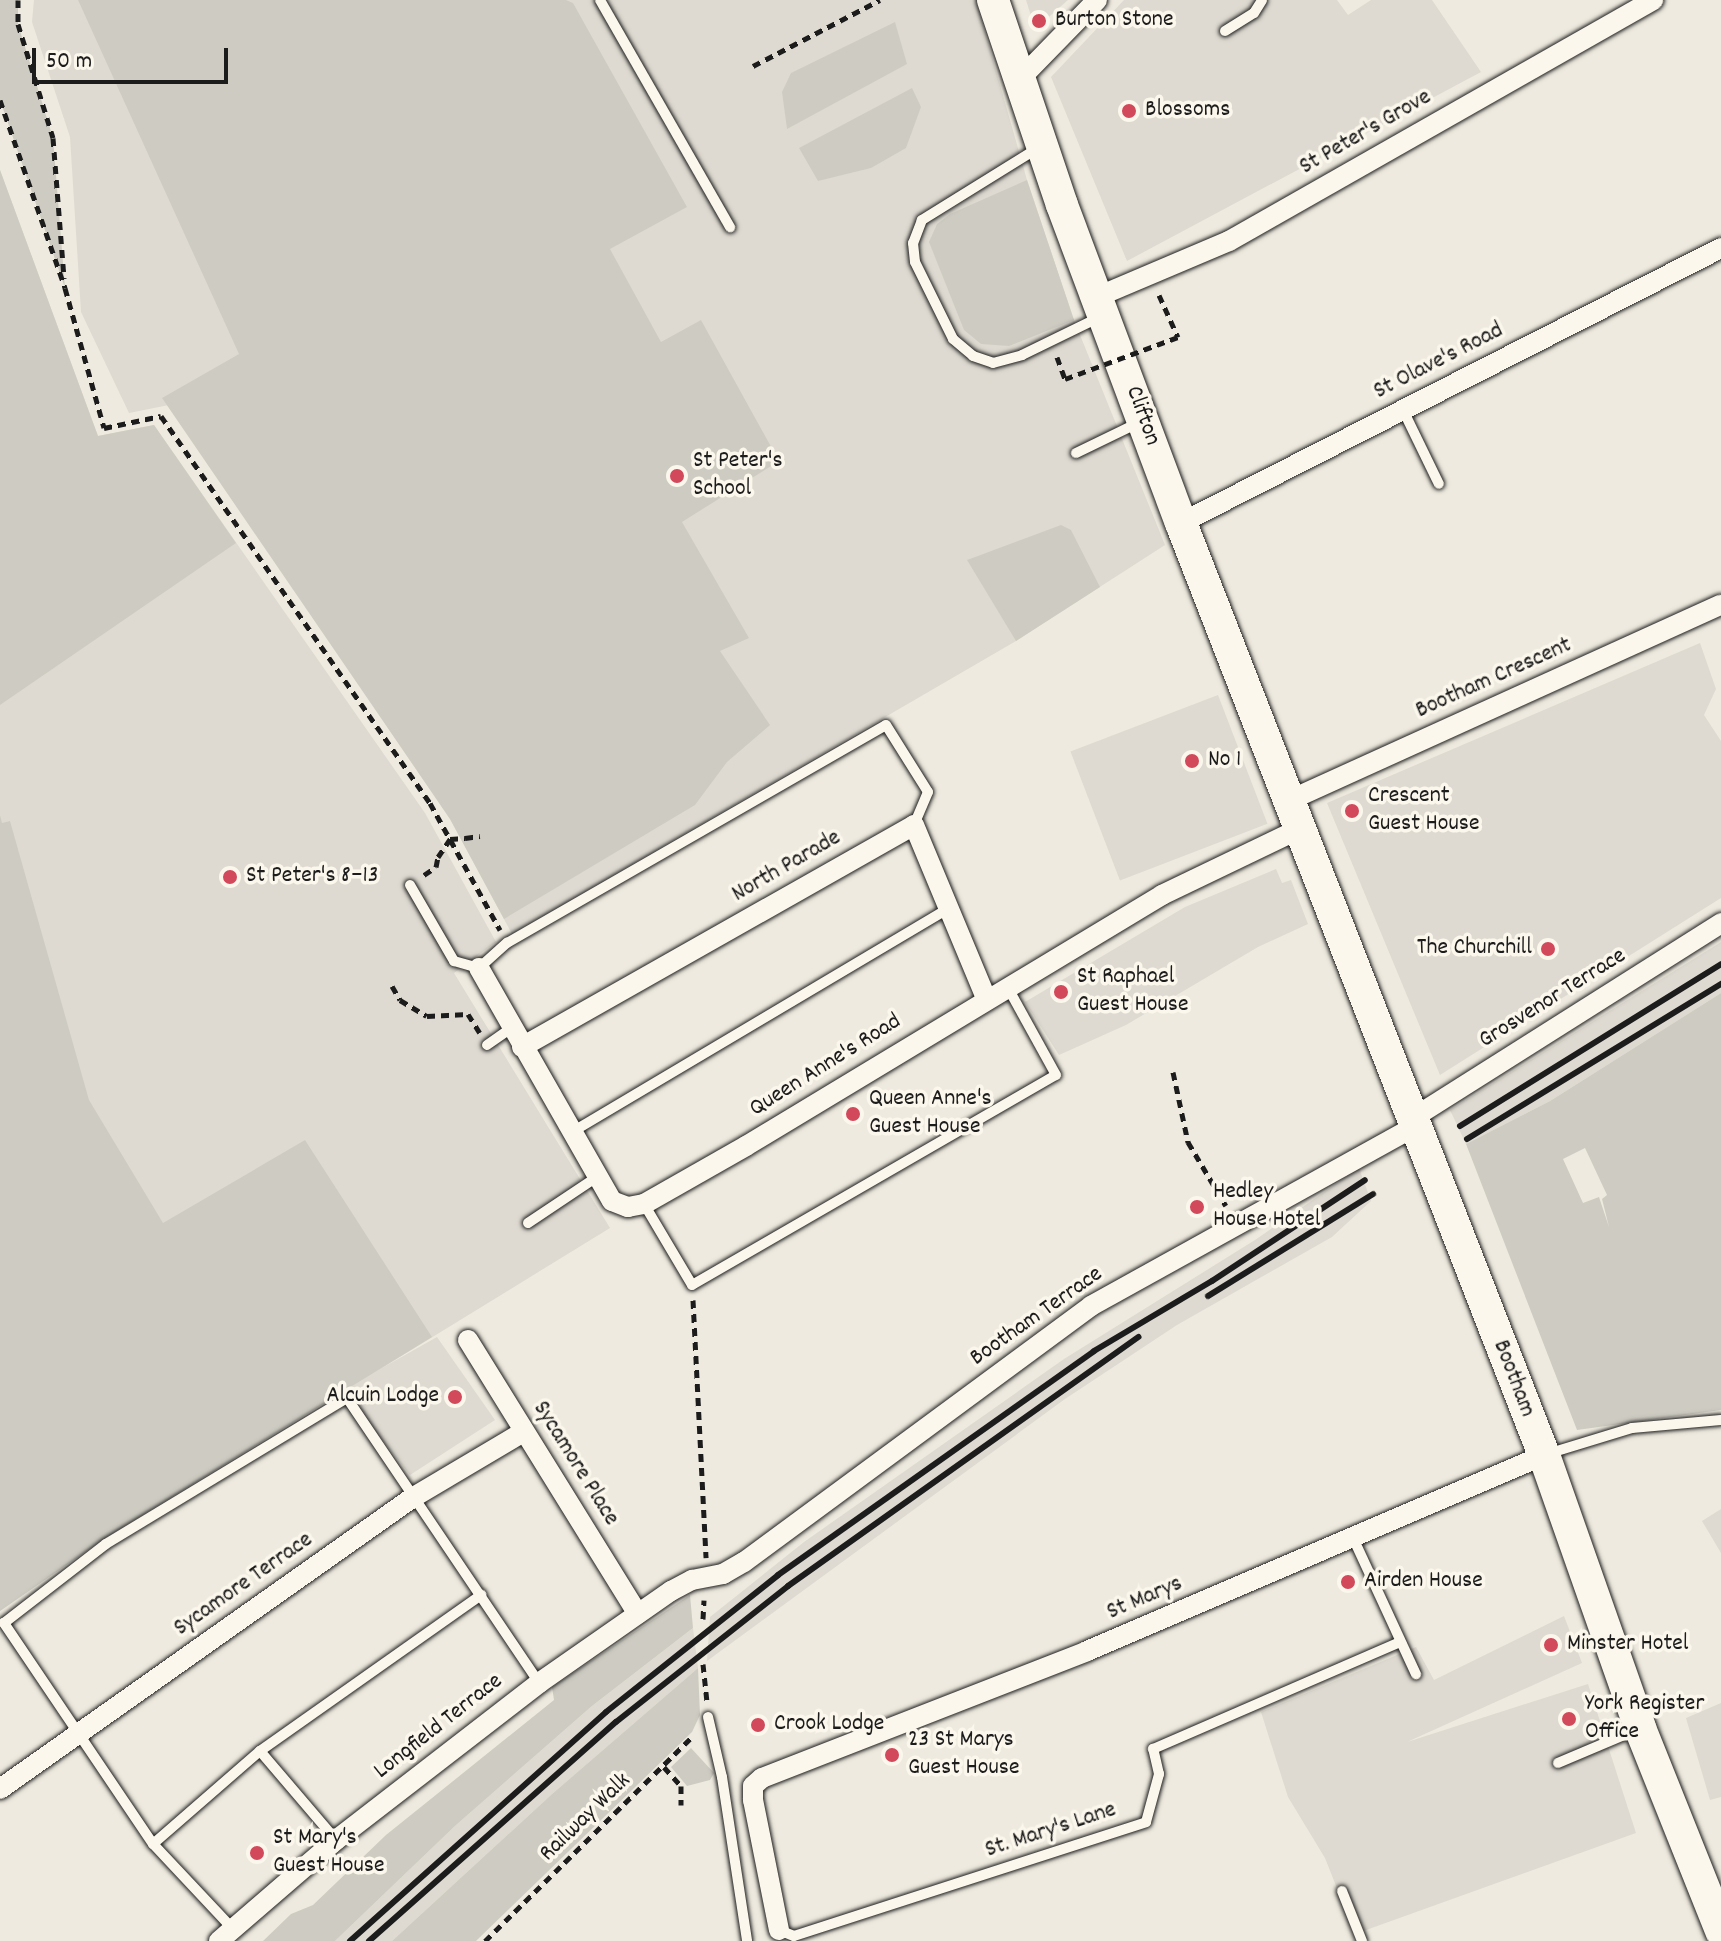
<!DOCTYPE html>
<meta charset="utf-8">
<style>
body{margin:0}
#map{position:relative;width:1721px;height:1941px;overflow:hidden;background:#eeeadf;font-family:Dekko,sans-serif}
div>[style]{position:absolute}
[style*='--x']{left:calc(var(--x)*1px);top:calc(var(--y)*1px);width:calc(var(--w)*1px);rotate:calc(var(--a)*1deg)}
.built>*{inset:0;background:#dedad1;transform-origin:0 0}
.green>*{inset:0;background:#ceccc2}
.path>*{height:5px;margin-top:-2.5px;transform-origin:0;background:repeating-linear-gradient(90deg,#1c1c1c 0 8px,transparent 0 14px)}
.roads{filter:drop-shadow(0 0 2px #1c1c1c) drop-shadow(0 0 2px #1c1c1c)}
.lane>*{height:10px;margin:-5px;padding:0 5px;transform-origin:5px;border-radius:5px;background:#fbf7ec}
.street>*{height:20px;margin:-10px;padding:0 10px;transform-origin:10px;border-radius:10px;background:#fbf7ec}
.primary>*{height:32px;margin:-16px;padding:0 16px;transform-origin:16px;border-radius:16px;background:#fbf7ec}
.rail>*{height:6px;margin:-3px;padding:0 3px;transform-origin:3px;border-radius:3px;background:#1c1c1c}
.path-bridge>*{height:5px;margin-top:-2.5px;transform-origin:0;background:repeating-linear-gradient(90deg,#1c1c1c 0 8px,transparent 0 14px)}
.dots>*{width:22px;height:22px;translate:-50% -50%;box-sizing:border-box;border:4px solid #fbf7ec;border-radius:50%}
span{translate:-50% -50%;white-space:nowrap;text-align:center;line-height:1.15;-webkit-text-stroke:7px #fbf7ec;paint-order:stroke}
.poi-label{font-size:24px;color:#1c1c1c}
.left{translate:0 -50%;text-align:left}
.right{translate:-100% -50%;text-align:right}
.street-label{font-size:24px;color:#1c1c1c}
.scale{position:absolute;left:32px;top:48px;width:196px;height:36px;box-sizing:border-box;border:4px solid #1c1c1c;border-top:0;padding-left:10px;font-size:24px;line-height:28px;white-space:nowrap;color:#1c1c1c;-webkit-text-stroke:6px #fbf7ec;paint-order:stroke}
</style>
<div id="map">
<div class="built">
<div style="clip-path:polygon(34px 0,976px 0,1027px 180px,1074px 320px,1165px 545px,1016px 641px,512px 934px,450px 819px,169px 405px,129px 413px,81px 312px,70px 137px,32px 22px)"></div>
<div style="clip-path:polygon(1026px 0,1068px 0,1042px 23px,1032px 19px)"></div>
<div style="clip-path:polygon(1124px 0,1337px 0,1348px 15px,1371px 0,1432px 0,1481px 72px,1127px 261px,1051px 77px)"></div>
<div style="clip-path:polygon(0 170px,98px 436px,154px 425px,425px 813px,496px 942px,454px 973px,610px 1228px,382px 1368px,437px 1337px,495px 1420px,410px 1475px,344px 1391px,108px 1536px,0 1611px)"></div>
<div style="clip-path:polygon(1700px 643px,1716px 689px,1704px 715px,1721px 741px,1721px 898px,1440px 1075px,1327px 803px)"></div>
<div style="left:1218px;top:695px;width:138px;height:158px;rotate:69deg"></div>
<div style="clip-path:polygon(1276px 869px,1282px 883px,1291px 880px,1308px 924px,1258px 947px,1126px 1025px,1059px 1055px,1025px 1002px,1185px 907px)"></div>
<div style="clip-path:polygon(1721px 942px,1721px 993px,1550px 1101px,1466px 1144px,1450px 1110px)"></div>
<div style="clip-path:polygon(1359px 1168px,1371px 1201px,1332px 1237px,1177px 1325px,1065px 1399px,707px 1661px,710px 1617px,804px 1542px,1064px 1359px,1255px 1240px)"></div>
<div style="clip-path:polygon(1721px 1509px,1721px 1553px,1702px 1521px)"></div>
<div style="clip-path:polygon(1564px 1616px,1582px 1663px,1407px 1742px,1588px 1684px,1636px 1833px,1355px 1934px,1325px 1858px,1288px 1797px,1261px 1712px,1416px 1647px,1434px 1680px)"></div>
<div style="clip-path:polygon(693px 1628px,698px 1668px,552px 1794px,392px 1941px,335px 1941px,455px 1826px,592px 1706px)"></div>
<div style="clip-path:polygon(1721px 1703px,1721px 1797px,1710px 1800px,1686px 1718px)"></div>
</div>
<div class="green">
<div style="clip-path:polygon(0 0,18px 0,18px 24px,53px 138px,65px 288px,0 100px)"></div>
<div style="clip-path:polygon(78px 0,566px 0,573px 3px,687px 207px,610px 249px,661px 342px,701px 320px,779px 461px,682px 522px,749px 638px,720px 651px,770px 725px,727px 762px,695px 805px,504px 919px,450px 819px,162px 398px,239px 354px)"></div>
<div style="clip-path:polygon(895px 22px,907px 64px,787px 129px,782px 92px,791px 73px)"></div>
<div style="clip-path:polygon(912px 88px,921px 107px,906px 148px,871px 168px,818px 181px,799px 148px)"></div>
<div style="clip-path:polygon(0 170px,98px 436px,154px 425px,236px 543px,0 705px)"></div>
<div style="clip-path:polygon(1027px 180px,1074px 320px,1009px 346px,981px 344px,964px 330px,929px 242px,937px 224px,950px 214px)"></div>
<div style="clip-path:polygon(1061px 525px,1071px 530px,1100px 587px,1016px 641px,967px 560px)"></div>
<div style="clip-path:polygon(0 815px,2px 823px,10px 821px,89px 1100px,163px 1223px,305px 1140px,432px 1337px,108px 1536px,0 1611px)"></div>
<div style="clip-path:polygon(evenodd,1721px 993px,1721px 1410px,1577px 1430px,1466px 1144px,1550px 1101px,1721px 993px,1585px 1148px,1607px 1195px,1602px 1199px,1609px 1227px,1599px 1197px,1583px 1203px,1563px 1159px,1585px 1148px)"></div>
<div style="clip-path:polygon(690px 1595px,693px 1628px,592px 1706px,455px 1826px,335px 1941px,263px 1941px,291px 1914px,313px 1905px,386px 1835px,554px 1700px,552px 1687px)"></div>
<div style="clip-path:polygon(698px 1668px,700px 1715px,692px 1732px,476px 1941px,392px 1941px,552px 1794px)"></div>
<div style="clip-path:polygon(691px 1748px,714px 1773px,710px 1780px,687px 1786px,671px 1767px)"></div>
</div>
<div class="path">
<div style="--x:18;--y:0;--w:24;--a:90"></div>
<div style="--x:18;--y:24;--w:119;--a:72.9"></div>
<div style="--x:53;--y:138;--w:141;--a:85.5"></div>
<div style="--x:753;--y:66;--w:143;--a:-27.5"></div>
<div style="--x:0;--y:100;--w:199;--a:70.9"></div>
<div style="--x:65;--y:288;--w:145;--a:74.4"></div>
<div style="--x:104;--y:428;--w:58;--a:-11.9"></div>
<div style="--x:161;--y:416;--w:471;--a:55.2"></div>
<div style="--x:430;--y:803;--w:145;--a:61.1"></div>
<div style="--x:1159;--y:295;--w:46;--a:65.7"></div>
<div style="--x:1057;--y:357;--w:23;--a:70"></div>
<div style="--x:465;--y:838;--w:15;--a:-8"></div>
<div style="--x:424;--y:875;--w:14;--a:-34"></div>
<div style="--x:436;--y:867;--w:10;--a:-79"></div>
<div style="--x:392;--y:986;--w:16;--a:60"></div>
<div style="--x:400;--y:1000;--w:31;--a:31"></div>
<div style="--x:427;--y:1016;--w:41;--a:-2.8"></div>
<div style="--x:468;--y:1014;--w:22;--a:58"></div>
<div style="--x:1173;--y:1072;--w:72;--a:77.9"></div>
<div style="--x:1188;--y:1142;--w:74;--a:59.3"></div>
<div style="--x:693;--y:1300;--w:258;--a:87.1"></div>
<div style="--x:703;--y:1619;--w:19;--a:-87"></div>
<div style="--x:703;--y:1664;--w:39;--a:84"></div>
<div style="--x:664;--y:1767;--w:25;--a:48"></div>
<div style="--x:681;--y:1786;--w:19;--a:90"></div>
<div style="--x:485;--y:1941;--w:293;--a:-44.6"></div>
</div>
<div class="roads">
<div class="lane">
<div style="--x:600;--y:0;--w:262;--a:60.2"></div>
<div style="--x:1225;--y:31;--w:34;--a:-32"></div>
<div style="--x:1254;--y:13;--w:15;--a:-58"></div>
<div style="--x:1038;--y:148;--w:137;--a:148.2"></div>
<div style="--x:922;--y:220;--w:25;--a:111"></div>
<div style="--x:913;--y:243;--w:19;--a:84"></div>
<div style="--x:915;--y:262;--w:86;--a:63.7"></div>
<div style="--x:953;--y:339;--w:26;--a:40"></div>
<div style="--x:973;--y:356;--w:21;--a:19"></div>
<div style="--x:993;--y:363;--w:30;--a:-15"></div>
<div style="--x:1022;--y:355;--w:85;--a:-26"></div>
<div style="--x:1403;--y:410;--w:82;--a:64.1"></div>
<div style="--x:1076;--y:453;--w:69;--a:-25.8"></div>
<div style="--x:410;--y:885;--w:88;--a:59.9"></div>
<div style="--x:454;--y:961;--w:26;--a:16"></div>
<div style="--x:479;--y:968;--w:38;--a:-42"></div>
<div style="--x:507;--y:943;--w:437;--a:-29.9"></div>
<div style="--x:886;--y:725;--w:79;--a:57.9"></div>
<div style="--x:928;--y:792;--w:36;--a:113"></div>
<div style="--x:487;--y:1045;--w:29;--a:-35"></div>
<div style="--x:572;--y:1132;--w:439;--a:-30.7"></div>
<div style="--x:644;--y:1204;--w:94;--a:59.3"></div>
<div style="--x:692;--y:1285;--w:420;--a:-30"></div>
<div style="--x:1056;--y:1075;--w:99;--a:-118.9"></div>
<div style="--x:528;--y:1223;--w:83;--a:-33.7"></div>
<div style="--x:1547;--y:1454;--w:89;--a:-17"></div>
<div style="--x:1632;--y:1428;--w:89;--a:-5.1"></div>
<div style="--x:1354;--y:1540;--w:148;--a:65.2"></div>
<div style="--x:708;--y:1717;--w:62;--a:76.9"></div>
<div style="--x:722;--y:1777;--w:166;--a:81.3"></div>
<div style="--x:260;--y:1751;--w:117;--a:49.5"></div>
<div style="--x:1558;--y:1763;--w:87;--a:-23"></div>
<div style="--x:153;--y:1844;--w:142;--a:-41"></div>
<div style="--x:260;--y:1751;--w:271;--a:-35.2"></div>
<div style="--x:1342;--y:1891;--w:54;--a:68.2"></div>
<div style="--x:232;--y:1928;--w:115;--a:-133.2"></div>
<div style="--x:153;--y:1844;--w:267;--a:-124"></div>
<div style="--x:4;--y:1623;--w:129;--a:-37.8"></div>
<div style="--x:106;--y:1544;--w:282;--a:-31.2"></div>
<div style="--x:347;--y:1398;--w:344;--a:56"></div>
<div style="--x:779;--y:1930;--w:16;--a:22"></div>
<div style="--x:794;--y:1936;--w:370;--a:-17.9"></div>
<div style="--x:1146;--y:1822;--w:50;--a:-74.8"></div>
<div style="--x:1159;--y:1774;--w:26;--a:-103"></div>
<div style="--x:1153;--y:1749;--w:269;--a:-23.4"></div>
</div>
<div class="street">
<div style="--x:1018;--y:81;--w:113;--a:-45.7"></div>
<div style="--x:1097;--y:297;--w:143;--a:-23"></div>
<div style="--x:1229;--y:241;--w:488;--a:-29.6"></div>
<div style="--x:1181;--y:523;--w:606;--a:-26.99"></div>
<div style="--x:1288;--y:801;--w:475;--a:-24.4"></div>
<div style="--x:479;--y:968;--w:268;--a:60.3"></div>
<div style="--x:612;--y:1201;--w:17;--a:21"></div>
<div style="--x:628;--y:1207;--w:16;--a:-11"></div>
<div style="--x:644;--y:1204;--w:117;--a:-29.6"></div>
<div style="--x:746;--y:1146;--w:486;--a:-31.1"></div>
<div style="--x:1162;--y:895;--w:152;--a:-25.7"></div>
<div style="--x:522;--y:1047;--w:450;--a:-29.5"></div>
<div style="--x:914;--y:825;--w:187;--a:67.4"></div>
<div style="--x:1413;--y:1118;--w:365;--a:-32.3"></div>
<div style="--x:468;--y:1340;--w:322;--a:58.2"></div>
<div style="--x:0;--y:1789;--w:504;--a:-35.23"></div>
<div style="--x:412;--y:1498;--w:129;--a:-30.7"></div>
<div style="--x:779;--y:1930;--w:133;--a:-101.3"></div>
<div style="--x:753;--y:1800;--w:14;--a:-90"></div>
<div style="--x:753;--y:1786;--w:12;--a:-42"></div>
<div style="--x:762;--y:1778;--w:349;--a:-21.3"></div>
<div style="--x:1087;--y:1651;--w:497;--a:-23.2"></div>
<div style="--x:219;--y:1941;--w:155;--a:-40.8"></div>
<div style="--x:336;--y:1840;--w:257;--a:-37.7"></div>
<div style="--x:539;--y:1683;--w:161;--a:-34.9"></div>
<div style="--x:671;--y:1591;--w:24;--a:-28"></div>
<div style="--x:692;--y:1580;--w:32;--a:-11"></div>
<div style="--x:723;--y:1574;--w:24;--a:-30"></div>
<div style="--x:744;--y:1562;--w:431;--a:-36.4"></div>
<div style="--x:1091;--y:1306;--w:372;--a:-29"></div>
</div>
<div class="primary">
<div style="--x:993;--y:0;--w:216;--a:71.4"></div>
<div style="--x:1062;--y:205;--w:340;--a:69.5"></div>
<div style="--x:1181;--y:523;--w:1000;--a:68.72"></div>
<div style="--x:1544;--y:1455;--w:289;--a:70.6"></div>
<div style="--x:1640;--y:1728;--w:219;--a:68.2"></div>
</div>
</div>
<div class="rail">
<div style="--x:1460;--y:1126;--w:307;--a:-31.8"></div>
<div style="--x:1467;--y:1139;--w:298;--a:-31.4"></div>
<div style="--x:1208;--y:1296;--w:194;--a:-31.7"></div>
<div style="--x:350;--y:1941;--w:343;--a:-41.8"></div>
<div style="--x:606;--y:1712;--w:220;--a:-38.5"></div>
<div style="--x:778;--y:1575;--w:387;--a:-35.3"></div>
<div style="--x:1094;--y:1351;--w:137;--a:-30.7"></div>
<div style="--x:1212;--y:1281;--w:183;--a:-33.4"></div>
<div style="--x:369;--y:1941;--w:330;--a:-41.6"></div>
<div style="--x:616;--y:1722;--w:219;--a:-38.3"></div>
<div style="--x:788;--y:1586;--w:430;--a:-35.4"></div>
</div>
<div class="path-bridge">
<div style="--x:1065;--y:379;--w:121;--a:-20.4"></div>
<div style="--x:438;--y:857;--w:22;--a:-56"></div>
<div style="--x:450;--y:839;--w:15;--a:-4"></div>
</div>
<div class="dots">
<div style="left:1039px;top:21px;background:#d1495b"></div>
<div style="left:1129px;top:111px;background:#d1495b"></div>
<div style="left:677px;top:476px;background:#d1495b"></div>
<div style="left:1192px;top:761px;background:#d1495b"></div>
<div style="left:1352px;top:811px;background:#d1495b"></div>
<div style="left:230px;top:877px;background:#d1495b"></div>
<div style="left:1548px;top:949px;background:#d1495b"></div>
<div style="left:1061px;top:992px;background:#d1495b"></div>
<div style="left:853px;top:1114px;background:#d1495b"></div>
<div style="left:1197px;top:1207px;background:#d1495b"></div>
<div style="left:455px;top:1397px;background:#d1495b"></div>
<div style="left:1348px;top:1582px;background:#d1495b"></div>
<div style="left:1551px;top:1645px;background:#d1495b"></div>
<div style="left:1569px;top:1719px;background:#d1495b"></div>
<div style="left:758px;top:1725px;background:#d1495b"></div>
<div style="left:892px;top:1755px;background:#d1495b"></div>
<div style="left:257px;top:1853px;background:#d1495b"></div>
</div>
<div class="poi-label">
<span class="left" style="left:1055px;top:21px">Burton Stone</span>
<span class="left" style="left:1145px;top:111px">Blossoms</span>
<span class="left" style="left:693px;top:476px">St Peter's<br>School</span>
<span class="left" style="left:1208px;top:761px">No 1</span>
<span class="left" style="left:1368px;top:811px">Crescent<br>Guest House</span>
<span class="left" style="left:246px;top:877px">St Peter's 8–13</span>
<span class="right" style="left:1532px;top:949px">The Churchill</span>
<span class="left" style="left:1077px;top:992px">St Raphael<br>Guest House</span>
<span class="left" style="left:869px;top:1114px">Queen Anne's<br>Guest House</span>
<span class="left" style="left:1213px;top:1207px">Hedley<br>House Hotel</span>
<span class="right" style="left:439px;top:1397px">Alcuin Lodge</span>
<span class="left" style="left:1364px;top:1582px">Airden House</span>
<span class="left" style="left:1567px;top:1645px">Minster Hotel</span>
<span class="left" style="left:1585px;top:1719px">York Register<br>Office</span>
<span class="left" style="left:774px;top:1725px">Crook Lodge</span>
<span class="left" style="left:908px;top:1755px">23 St Marys<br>Guest House</span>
<span class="left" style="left:273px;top:1853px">St Mary's<br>Guest House</span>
</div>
<div class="street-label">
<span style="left:1366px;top:133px;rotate:-30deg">St Peter's Grove</span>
<span style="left:1439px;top:362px;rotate:-27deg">St Olave's Road</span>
<span style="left:1142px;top:416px;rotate:70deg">Clifton</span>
<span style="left:1494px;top:679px;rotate:-24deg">Bootham Crescent</span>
<span style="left:787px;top:867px;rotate:-30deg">North Parade</span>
<span style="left:1553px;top:999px;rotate:-32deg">Grosvenor Terrace</span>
<span style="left:826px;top:1066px;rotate:-32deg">Queen Anne's Road</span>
<span style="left:1037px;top:1317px;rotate:-35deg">Bootham Terrace</span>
<span style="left:1513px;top:1379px;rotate:69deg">Bootham</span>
<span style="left:575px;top:1464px;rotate:58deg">Sycamore Place</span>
<span style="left:244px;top:1585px;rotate:-35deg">Sycamore Terrace</span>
<span style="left:1145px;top:1599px;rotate:-23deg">St Marys</span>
<span style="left:439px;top:1727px;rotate:-38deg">Longfield Terrace</span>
<span style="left:586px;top:1818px;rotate:-44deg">Railway Walk</span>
<span style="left:1051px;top:1831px;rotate:-18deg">St. Mary's Lane</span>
</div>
<div class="scale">50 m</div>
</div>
